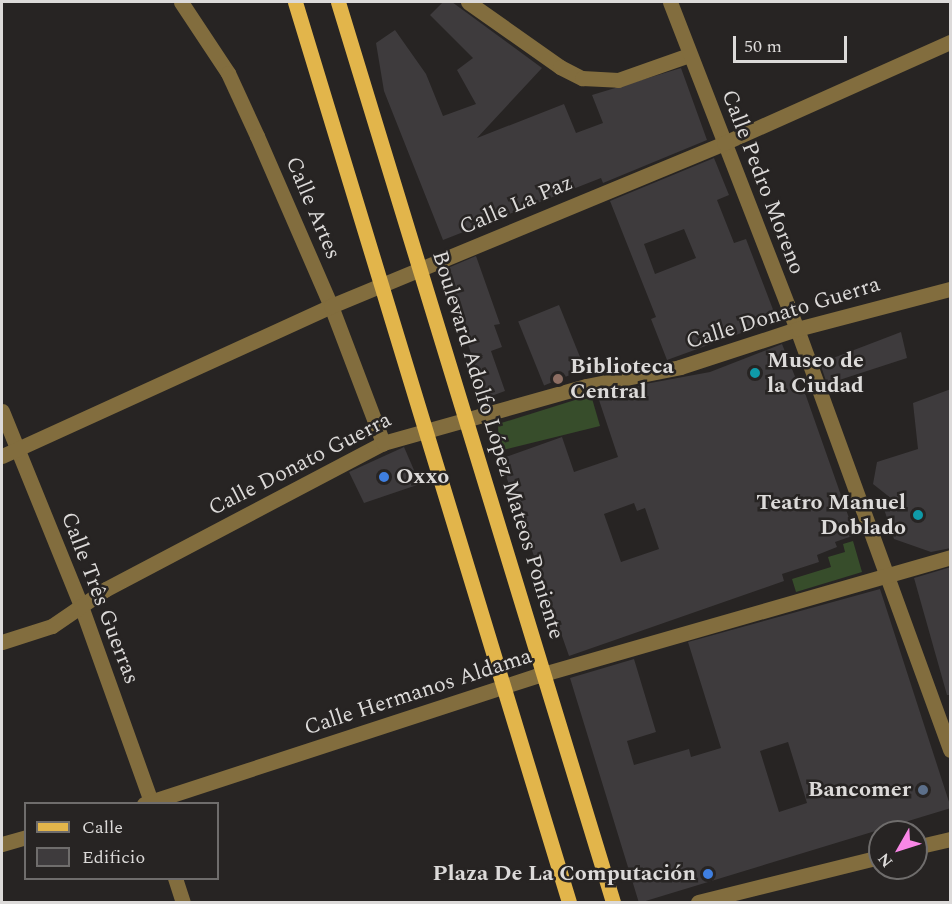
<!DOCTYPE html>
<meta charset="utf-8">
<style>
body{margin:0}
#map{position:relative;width:952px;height:904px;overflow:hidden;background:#272423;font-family:Spectral,serif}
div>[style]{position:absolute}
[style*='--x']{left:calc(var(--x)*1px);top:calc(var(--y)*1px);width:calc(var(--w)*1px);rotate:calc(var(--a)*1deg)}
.green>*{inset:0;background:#374d2b}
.building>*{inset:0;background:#3e3b3d;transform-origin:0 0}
.minor>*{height:15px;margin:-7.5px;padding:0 7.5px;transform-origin:7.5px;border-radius:7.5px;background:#826d3e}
.major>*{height:15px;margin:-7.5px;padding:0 7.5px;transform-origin:7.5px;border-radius:7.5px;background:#e2b54b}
.dots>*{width:16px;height:16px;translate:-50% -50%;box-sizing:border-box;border:3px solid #272423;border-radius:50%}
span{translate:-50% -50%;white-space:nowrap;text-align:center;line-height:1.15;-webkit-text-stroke:5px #272423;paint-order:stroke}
.street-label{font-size:22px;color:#dcdad9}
.poi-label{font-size:22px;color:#dcdad9;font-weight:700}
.left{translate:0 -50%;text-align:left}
.right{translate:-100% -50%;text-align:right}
.frame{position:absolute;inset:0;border:3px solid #dcdad9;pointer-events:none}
.legend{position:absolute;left:24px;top:802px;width:195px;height:78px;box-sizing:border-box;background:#272423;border:2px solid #6f6d6c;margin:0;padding:8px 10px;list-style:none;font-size:18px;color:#dcdad9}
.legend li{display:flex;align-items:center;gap:12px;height:30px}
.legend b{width:30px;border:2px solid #6f6d6c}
.north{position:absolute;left:868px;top:820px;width:60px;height:60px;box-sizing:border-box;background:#272423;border:2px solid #6f6d6c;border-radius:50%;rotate:231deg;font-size:16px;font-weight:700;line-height:24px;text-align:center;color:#dcdad9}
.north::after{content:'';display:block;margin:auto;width:21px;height:27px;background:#fa87e7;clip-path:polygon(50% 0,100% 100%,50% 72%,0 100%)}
.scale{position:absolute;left:733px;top:36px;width:114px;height:27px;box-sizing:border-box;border:3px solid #dcdad9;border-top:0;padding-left:8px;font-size:18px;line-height:21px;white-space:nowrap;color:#dcdad9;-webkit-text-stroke:4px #272423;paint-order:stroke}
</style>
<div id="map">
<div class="green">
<div style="clip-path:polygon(591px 395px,600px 426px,499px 451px,498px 424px)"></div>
<div style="clip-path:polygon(853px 541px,862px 572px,796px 592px,792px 579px,831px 567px,828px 557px,845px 552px,843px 544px)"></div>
</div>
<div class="building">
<div style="clip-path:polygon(443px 2px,452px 2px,542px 68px,477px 138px,564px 104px,576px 133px,603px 123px,592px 95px,681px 68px,707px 140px,603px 183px,601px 178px,443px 240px,384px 91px,376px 43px,395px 30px,426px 74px,443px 116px,476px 104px,457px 70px,473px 58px,430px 15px)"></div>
<div style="clip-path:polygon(evenodd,714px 158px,729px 195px,717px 200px,734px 243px,746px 239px,777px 320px,667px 360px,651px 319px,656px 317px,610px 201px,714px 158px,684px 229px,696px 258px,655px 274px,644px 244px,684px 229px)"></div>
<div style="clip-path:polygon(476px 256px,500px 324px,494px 325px,502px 347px,491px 351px,505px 391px,486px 398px,443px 270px)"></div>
<div style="left:559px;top:305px;width:69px;height:44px;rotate:68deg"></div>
<div style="clip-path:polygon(901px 332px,907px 358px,827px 384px,820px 363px)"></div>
<div style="clip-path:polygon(evenodd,782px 344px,802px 394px,805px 393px,855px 535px,835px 542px,837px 547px,817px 555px,819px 562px,782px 574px,784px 581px,569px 656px,500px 459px,562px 437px,574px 472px,618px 457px,599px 400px,645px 384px,710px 372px,782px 344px,634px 503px,637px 511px,645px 508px,659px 549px,621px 562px,604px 514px,634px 503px)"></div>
<div style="clip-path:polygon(951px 389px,951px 548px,931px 552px,894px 539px,882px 503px,892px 499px,873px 484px,877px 462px,918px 449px,913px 403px)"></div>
<div style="clip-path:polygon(404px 447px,420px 484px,364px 503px,349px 472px)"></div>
<div style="clip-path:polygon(951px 567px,951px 695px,947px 695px,914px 578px)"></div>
<div style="clip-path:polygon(evenodd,880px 589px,951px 808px,639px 903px,570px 678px,634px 659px,656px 732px,627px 741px,634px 765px,689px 749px,691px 757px,721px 748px,688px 642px,880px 589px,788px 742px,807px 803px,779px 812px,760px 751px,788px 742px)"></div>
</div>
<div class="minor">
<div style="--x:181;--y:2;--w:85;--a:56.5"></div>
<div style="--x:228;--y:73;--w:69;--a:65.3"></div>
<div style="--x:257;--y:136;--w:185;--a:66.5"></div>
<div style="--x:331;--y:306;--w:147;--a:69.2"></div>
<div style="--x:468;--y:2;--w:113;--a:35.2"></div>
<div style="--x:560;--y:67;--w:25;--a:27"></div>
<div style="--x:582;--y:78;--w:36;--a:3"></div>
<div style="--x:618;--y:80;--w:75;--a:-19.4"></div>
<div style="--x:670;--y:2;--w:351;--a:68.8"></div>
<div style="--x:797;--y:329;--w:448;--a:70"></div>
<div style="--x:2;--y:411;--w:210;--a:67.9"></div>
<div style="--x:81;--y:606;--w:210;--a:70.3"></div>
<div style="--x:2;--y:456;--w:362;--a:-24.5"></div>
<div style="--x:331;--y:306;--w:425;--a:-22.5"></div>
<div style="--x:724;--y:143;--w:248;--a:-24.1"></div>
<div style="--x:2;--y:642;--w:52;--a:-17.7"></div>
<div style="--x:52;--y:626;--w:65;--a:-34.4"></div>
<div style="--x:106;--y:589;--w:313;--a:-27.8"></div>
<div style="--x:383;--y:443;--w:211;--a:-15.7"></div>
<div style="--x:586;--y:386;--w:96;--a:-11.4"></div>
<div style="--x:680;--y:367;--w:123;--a:-18"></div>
<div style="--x:797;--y:329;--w:158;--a:-14.7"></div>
<div style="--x:144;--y:804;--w:412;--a:-18.1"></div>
<div style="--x:536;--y:676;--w:431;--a:-16"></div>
<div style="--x:2;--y:844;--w:25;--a:-16"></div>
<div style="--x:916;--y:847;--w:35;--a:-13"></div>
<div style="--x:175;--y:878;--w:25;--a:72"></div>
<div style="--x:698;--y:902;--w:187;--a:-13.9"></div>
</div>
<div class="major">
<div style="--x:295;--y:2;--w:941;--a:73.07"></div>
<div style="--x:338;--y:2;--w:941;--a:73.01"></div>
</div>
<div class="dots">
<div style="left:755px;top:373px;background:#0f9aa8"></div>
<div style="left:558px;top:379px;background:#8d6e63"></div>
<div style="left:384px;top:477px;background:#3f7fe0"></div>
<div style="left:918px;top:515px;background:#0f9aa8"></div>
<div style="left:923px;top:790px;background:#5c6f8a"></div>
<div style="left:708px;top:874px;background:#3f7fe0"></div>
</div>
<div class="street-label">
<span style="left:763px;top:182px;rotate:69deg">Calle Pedro Moreno</span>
<span style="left:516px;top:205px;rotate:-23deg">Calle La Paz</span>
<span style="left:313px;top:208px;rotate:67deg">Calle Artes</span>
<span style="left:783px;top:313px;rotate:-17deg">Calle Donato Guerra</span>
<span style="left:498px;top:445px;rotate:73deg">Boulevard Adolfo López Mateos Poniente</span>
<span style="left:300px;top:464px;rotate:-27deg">Calle Donato Guerra</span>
<span style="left:100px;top:598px;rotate:69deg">Calle Três Guerras</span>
<span style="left:418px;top:692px;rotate:-18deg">Calle Hermanos Aldama</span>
</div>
<div class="poi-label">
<span class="left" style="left:767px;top:373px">Museo de<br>la Ciudad</span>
<span class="left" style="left:570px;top:379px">Biblioteca<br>Central</span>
<span class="left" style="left:396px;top:477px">Oxxo</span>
<span class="right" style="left:906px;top:515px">Teatro Manuel<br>Doblado</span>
<span class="right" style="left:911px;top:790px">Bancomer</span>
<span class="right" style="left:696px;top:874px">Plaza De La Computación</span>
</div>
<div class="frame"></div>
<ul class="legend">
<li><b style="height:8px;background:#e2b54b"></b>Calle</li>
<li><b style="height:16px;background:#3e3b3d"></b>Edificio</li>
</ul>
<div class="north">N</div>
<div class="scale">50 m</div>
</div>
